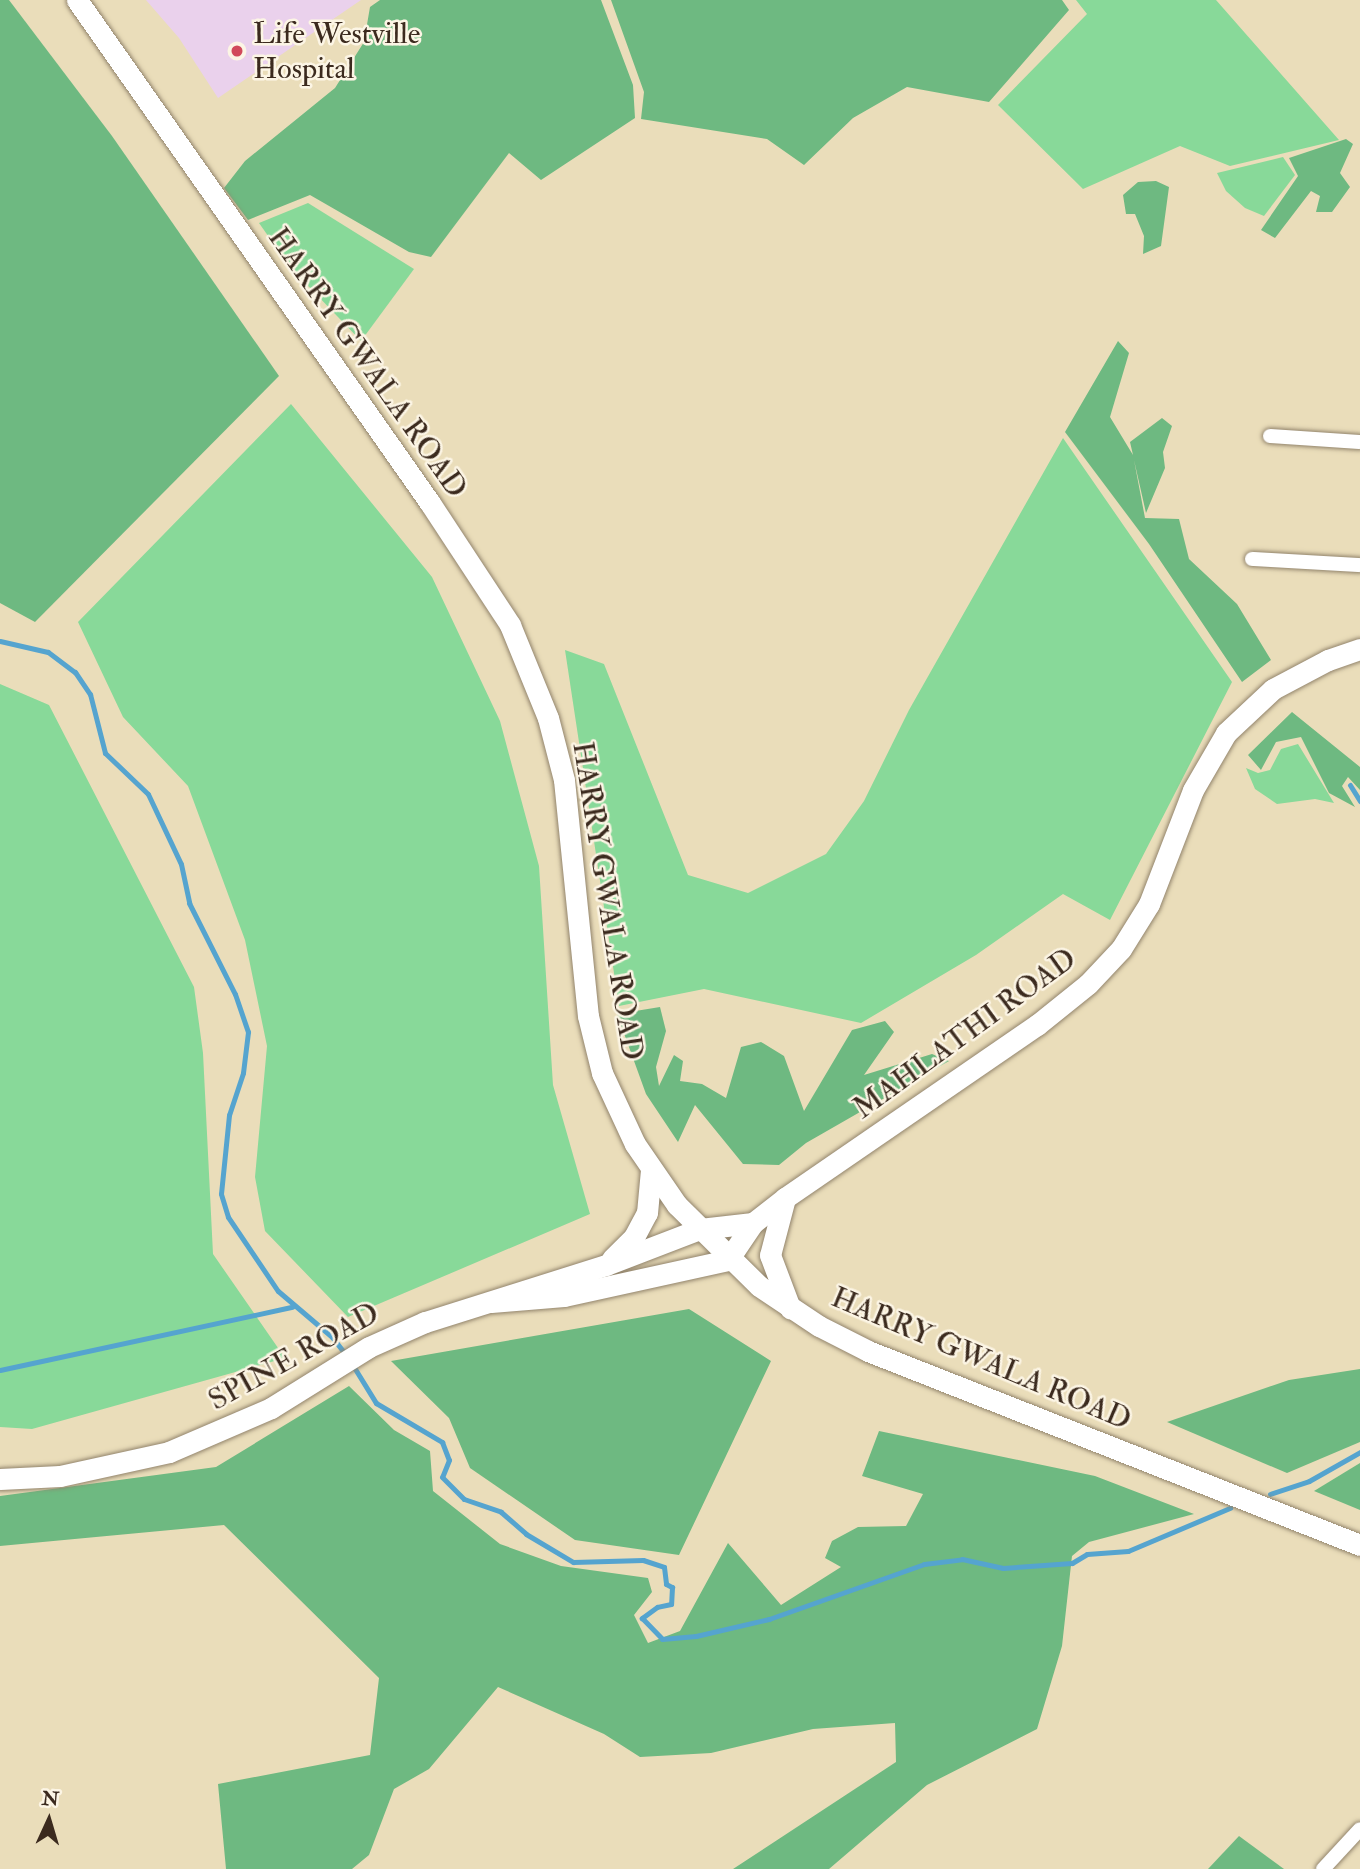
<!DOCTYPE html>
<style>
body{margin:0}
#map{position:relative;width:1360px;height:1869px;overflow:hidden;background:#eaddba;font-family:"IM FELL Double Pica",serif}
div>[style]{position:absolute}
[style*='--x']{left:calc(var(--x)*1px);top:calc(var(--y)*1px);width:calc(var(--w)*1px);rotate:calc(var(--a)*1deg)}
.built>*{inset:0;background:#ead1ec}
.green>*{inset:0;background:#88d999}
.forest>*{inset:0;background:#6eb981}
.stream>*{height:5px;margin:-2.5px;padding:0 2.5px;transform-origin:2.5px;border-radius:2.5px;background:#55a4cf}
.roads{filter:drop-shadow(0 0 2px #92846c) drop-shadow(0 0 2px #92846c)}
.street>*{height:14px;margin:-7px;padding:0 7px;transform-origin:7px;border-radius:7px;background:#fff}
.secondary>*{height:21px;margin:-10.5px;padding:0 10.5px;transform-origin:10.5px;border-radius:10.5px;background:#fff}
.dots>*{width:19px;height:19px;translate:-50% -50%;box-sizing:border-box;border:4px solid #fcf5e5;border-radius:50%}
span{translate:-50% -50%;white-space:nowrap;text-align:center;line-height:1.15;-webkit-text-stroke:5px #fcf5e5;paint-order:stroke}
.poi-label{font-size:30px;color:#3b2a1e}
.left{translate:0 -50%;text-align:left}
.street-label{font-size:30px;color:#3b2a1e}
.north{position:absolute;left:14px;top:1785px;width:70px;height:70px;-webkit-text-stroke:5px #fcf5e5;paint-order:stroke;rotate:4deg;font-size:19px;font-weight:700;line-height:28px;text-align:center;color:#3b2a1e}
.north::after{content:'';display:block;margin:auto;width:24px;height:32px;background:#3b2a1e;clip-path:polygon(50% 0,100% 100%,50% 72%,0 100%)}
</style>
<div id="map">
<div class="built">
<div style="clip-path:polygon(146px 0,361px 0,218px 98px,179px 38px)"></div>
</div>
<div class="green">
<div style="clip-path:polygon(1076px 0,1216px 0,1339px 140px,1230px 166px,1180px 146px,1083px 189px,998px 105px,1087px 14px)"></div>
<div style="clip-path:polygon(1283px 157px,1295px 175px,1264px 216px,1245px 208px,1226px 191px,1217px 173px)"></div>
<div style="clip-path:polygon(308px 203px,414px 269px,361px 341px,290px 267px,259px 223px)"></div>
<div style="clip-path:polygon(291px 404px,432px 577px,500px 721px,539px 866px,553px 1085px,590px 1214px,348px 1317px,265px 1231px,255px 1177px,267px 1046px,245px 940px,188px 786px,123px 717px,78px 622px)"></div>
<div style="clip-path:polygon(1063px 438px,1232px 682px,1110px 920px,1063px 894px,976px 955px,861px 1023px,704px 989px,619px 1006px,565px 650px,604px 664px,688px 875px,748px 893px,826px 854px,864px 801px,909px 710px)"></div>
<div style="clip-path:polygon(0 684px,49px 705px,194px 987px,203px 1053px,213px 1254px,285px 1358px,32px 1429px,0 1427px)"></div>
<div style="clip-path:polygon(1298px 744px,1334px 803px,1315px 799px,1277px 804px,1255px 789px,1246px 768px,1258px 773px,1270px 770px,1281px 749px)"></div>
</div>
<div class="forest">
<div style="clip-path:polygon(0 0,9px 0,112px 136px,279px 376px,35px 622px,0 603px)"></div>
<div style="clip-path:polygon(380px 0,601px 0,633px 85px,635px 118px,541px 180px,509px 153px,431px 257px,409px 252px,310px 195px,248px 220px,224px 188px,245px 161px,335px 88px,364px 42px,370px 7px)"></div>
<div style="clip-path:polygon(611px 0,1062px 0,1069px 10px,989px 102px,907px 87px,853px 118px,804px 165px,767px 139px,641px 119px,644px 92px)"></div>
<div style="clip-path:polygon(1346px 139px,1353px 144px,1340px 173px,1350px 187px,1332px 212px,1316px 212px,1320px 196px,1311px 191px,1275px 238px,1261px 230px,1298px 176px,1289px 158px)"></div>
<div style="clip-path:polygon(1156px 181px,1169px 187px,1161px 246px,1143px 254px,1144px 236px,1135px 214px,1126px 214px,1123px 195px,1138px 182px)"></div>
<div style="clip-path:polygon(1118px 341px,1129px 353px,1110px 417px,1133px 455px,1130px 442px,1162px 418px,1172px 426px,1163px 452px,1165px 468px,1146px 513px,1134px 460px,1145px 518px,1179px 519px,1189px 559px,1237px 604px,1271px 660px,1242px 682px,1149px 544px,1065px 432px)"></div>
<div style="clip-path:polygon(1292px 712px,1360px 767px,1360px 790px,1348px 777px,1342px 786px,1355px 807px,1329px 793px,1301px 737px,1276px 742px,1261px 770px,1248px 755px)"></div>
<div style="clip-path:polygon(660px 1007px,666px 1031px,656px 1067px,659px 1086px,674px 1055px,683px 1061px,680px 1081px,702px 1084px,726px 1098px,741px 1047px,761px 1042px,784px 1056px,804px 1111px,852px 1030px,885px 1021px,894px 1032px,864px 1075px,932px 1054px,949px 1061px,806px 1143px,779px 1165px,743px 1164px,695px 1105px,678px 1142px,646px 1094px,617px 1014px)"></div>
<div style="clip-path:polygon(689px 1309px,771px 1361px,679px 1555px,575px 1540px,470px 1468px,449px 1418px,391px 1361px)"></div>
<div style="clip-path:polygon(1360px 1369px,1360px 1442px,1287px 1473px,1167px 1422px,1289px 1380px)"></div>
<div style="clip-path:polygon(349px 1386px,394px 1430px,430px 1451px,433px 1491px,500px 1544px,561px 1566px,648px 1578px,652px 1592px,634px 1615px,648px 1643px,680px 1631px,728px 1543px,781px 1605px,841px 1567px,825px 1558px,832px 1541px,858px 1527px,906px 1526px,923px 1494px,862px 1476px,879px 1431px,1095px 1476px,1194px 1514px,1089px 1542px,1072px 1556px,1062px 1646px,1037px 1729px,927px 1785px,829px 1869px,733px 1869px,896px 1762px,895px 1723px,813px 1729px,711px 1753px,640px 1757px,604px 1734px,498px 1687px,429px 1769px,394px 1789px,369px 1855px,352px 1869px,226px 1869px,218px 1784px,370px 1755px,379px 1678px,224px 1525px,0 1546px,0 1496px,216px 1467px)"></div>
<div style="clip-path:polygon(1360px 1463px,1360px 1510px,1314px 1491px)"></div>
<div style="clip-path:polygon(1239px 1836px,1284px 1869px,1208px 1869px)"></div>
</div>
<div class="stream">
<div style="--x:0;--y:641;--w:49;--a:12.9"></div>
<div style="--x:48;--y:652;--w:34;--a:37"></div>
<div style="--x:75;--y:672;--w:27;--a:56"></div>
<div style="--x:90;--y:694;--w:61;--a:75.7"></div>
<div style="--x:105;--y:753;--w:59;--a:43.6"></div>
<div style="--x:148;--y:794;--w:77;--a:64.8"></div>
<div style="--x:181;--y:864;--w:40;--a:78"></div>
<div style="--x:189;--y:903;--w:102;--a:63.2"></div>
<div style="--x:235;--y:994;--w:40;--a:71.1"></div>
<div style="--x:248;--y:1032;--w:41;--a:97"></div>
<div style="--x:243;--y:1073;--w:44;--a:108.4"></div>
<div style="--x:229;--y:1115;--w:79;--a:95.8"></div>
<div style="--x:221;--y:1194;--w:24;--a:73"></div>
<div style="--x:228;--y:1217;--w:89;--a:56"></div>
<div style="--x:278;--y:1291;--w:71;--a:40.4"></div>
<div style="--x:332;--y:1337;--w:24;--a:52"></div>
<div style="--x:1350;--y:785;--w:19;--a:58"></div>
<div style="--x:352;--y:1364;--w:46;--a:58.4"></div>
<div style="--x:376;--y:1403;--w:77;--a:30.6"></div>
<div style="--x:442;--y:1442;--w:19;--a:69"></div>
<div style="--x:449;--y:1460;--w:18;--a:112"></div>
<div style="--x:442;--y:1477;--w:31;--a:45"></div>
<div style="--x:464;--y:1499;--w:39;--a:19"></div>
<div style="--x:501;--y:1512;--w:33;--a:41"></div>
<div style="--x:526;--y:1534;--w:55;--a:30.8"></div>
<div style="--x:573;--y:1562;--w:70;--a:-1.6"></div>
<div style="--x:643;--y:1560;--w:22;--a:18"></div>
<div style="--x:664;--y:1567;--w:17;--a:83"></div>
<div style="--x:666;--y:1584;--w:7;--a:27"></div>
<div style="--x:672;--y:1587;--w:17;--a:93"></div>
<div style="--x:671;--y:1604;--w:14;--a:168"></div>
<div style="--x:657;--y:1607;--w:19;--a:144"></div>
<div style="--x:642;--y:1618;--w:29;--a:46"></div>
<div style="--x:662;--y:1639;--w:34;--a:-5"></div>
<div style="--x:696;--y:1636;--w:75;--a:-13.1"></div>
<div style="--x:769;--y:1619;--w:164;--a:-19.5"></div>
<div style="--x:924;--y:1564;--w:38;--a:-7"></div>
<div style="--x:962;--y:1559;--w:42;--a:12.4"></div>
<div style="--x:1003;--y:1568;--w:69;--a:-4.1"></div>
<div style="--x:1072;--y:1563;--w:17;--a:-31"></div>
<div style="--x:1087;--y:1554;--w:41;--a:-4.2"></div>
<div style="--x:1128;--y:1551;--w:111;--a:-22.9"></div>
<div style="--x:0;--y:1370;--w:299;--a:-12.2"></div>
<div style="--x:1270;--y:1494;--w:41;--a:-18.4"></div>
<div style="--x:1309;--y:1481;--w:59;--a:-29.6"></div>
</div>
<div class="roads">
<div class="street">
<div style="--x:1270;--y:436;--w:90;--a:3.8"></div>
<div style="--x:1252;--y:559;--w:108;--a:3.2"></div>
<div style="--x:1323;--y:1869;--w:54;--a:-47.2"></div>
</div>
<div class="secondary">
<div style="--x:77;--y:0;--w:615;--a:54.94"></div>
<div style="--x:430;--y:503;--w:146;--a:56.7"></div>
<div style="--x:510;--y:625;--w:100;--a:67.8"></div>
<div style="--x:548;--y:718;--w:64;--a:75.5"></div>
<div style="--x:564;--y:780;--w:237;--a:84.2"></div>
<div style="--x:588;--y:1016;--w:59;--a:76.2"></div>
<div style="--x:602;--y:1073;--w:78;--a:65.1"></div>
<div style="--x:635;--y:1144;--w:74;--a:55.5"></div>
<div style="--x:677;--y:1205;--w:115;--a:44.6"></div>
<div style="--x:759;--y:1286;--w:72;--a:33.7"></div>
<div style="--x:819;--y:1326;--w:55;--a:27"></div>
<div style="--x:868;--y:1351;--w:529;--a:21.52"></div>
<div style="--x:785;--y:1198;--w:59;--a:104.7"></div>
<div style="--x:770;--y:1255;--w:57;--a:69.3"></div>
<div style="--x:612;--y:1259;--w:31;--a:-45"></div>
<div style="--x:634;--y:1237;--w:27;--a:-62"></div>
<div style="--x:647;--y:1213;--w:43;--a:-84.7"></div>
<div style="--x:491;--y:1302;--w:73;--a:-4.7"></div>
<div style="--x:564;--y:1296;--w:168;--a:-12.4"></div>
<div style="--x:728;--y:1260;--w:45;--a:-56"></div>
<div style="--x:753;--y:1223;--w:41;--a:-38"></div>
<div style="--x:785;--y:1198;--w:306;--a:-34.5"></div>
<div style="--x:1037;--y:1025;--w:65;--a:-38.8"></div>
<div style="--x:1088;--y:984;--w:48;--a:-46.7"></div>
<div style="--x:1121;--y:949;--w:53;--a:-58.1"></div>
<div style="--x:1149;--y:904;--w:122;--a:-68.9"></div>
<div style="--x:1193;--y:790;--w:66;--a:-59.9"></div>
<div style="--x:1226;--y:733;--w:64;--a:-43.1"></div>
<div style="--x:1273;--y:689;--w:62;--a:-27.8"></div>
<div style="--x:1328;--y:660;--w:34;--a:-19"></div>
<div style="--x:0;--y:1479;--w:60;--a:-2.9"></div>
<div style="--x:60;--y:1476;--w:112;--a:-12.4"></div>
<div style="--x:169;--y:1452;--w:111;--a:-23.3"></div>
<div style="--x:271;--y:1408;--w:115;--a:-31.9"></div>
<div style="--x:369;--y:1347;--w:61;--a:-24.1"></div>
<div style="--x:425;--y:1322;--w:190;--a:-17.5"></div>
<div style="--x:606;--y:1265;--w:101;--a:-21"></div>
<div style="--x:700;--y:1229;--w:53;--a:-6.5"></div>
</div>
</div>
<div class="dots">
<div style="left:237px;top:51px;background:#d1495b"></div>
</div>
<div class="poi-label">
<span class="left" style="left:253px;top:51px">Life Westville<br>Hospital</span>
</div>
<div class="street-label">
<span style="left:367px;top:363px;rotate:55deg">HARRY GWALA ROAD</span>
<span style="left:607px;top:901px;rotate:81deg">HARRY GWALA ROAD</span>
<span style="left:965px;top:1034px;rotate:-36deg">MAHLATHI ROAD</span>
<span style="left:294px;top:1357px;rotate:-29deg">SPINE ROAD</span>
<span style="left:981px;top:1359px;rotate:23deg">HARRY GWALA ROAD</span>
</div>
<div class="north">N</div>
</div>
